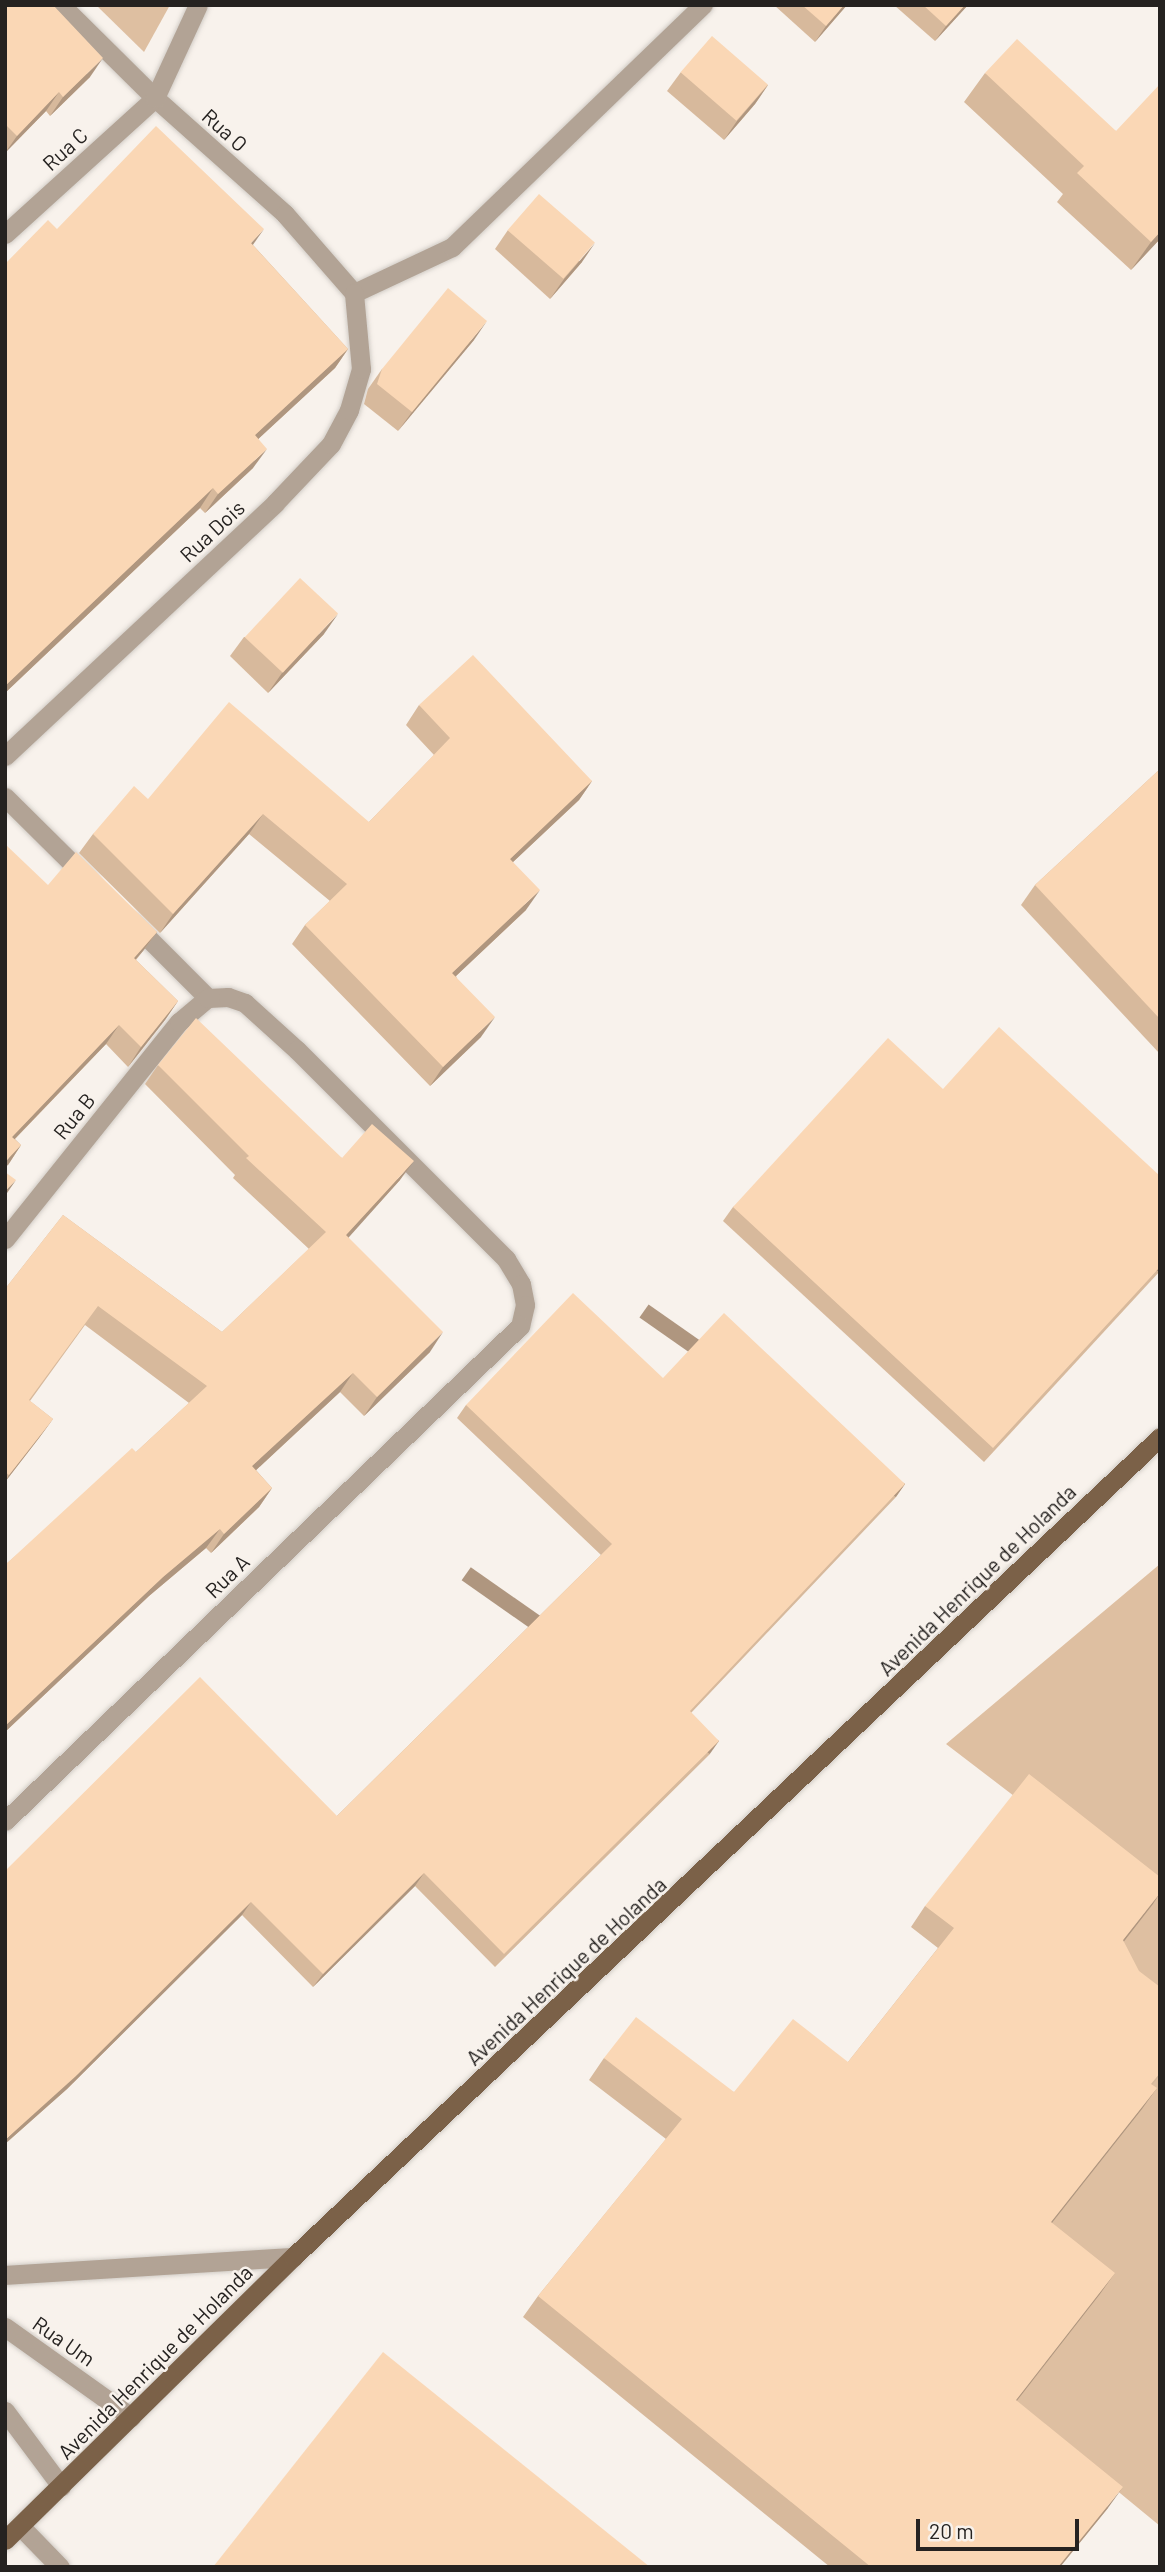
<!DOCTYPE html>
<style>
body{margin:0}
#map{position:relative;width:1165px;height:2572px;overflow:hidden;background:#f8f2ec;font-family:Barlow,sans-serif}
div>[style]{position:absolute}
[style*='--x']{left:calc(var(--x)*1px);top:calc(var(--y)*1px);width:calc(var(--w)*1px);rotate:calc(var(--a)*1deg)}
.green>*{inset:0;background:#debfa1}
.roads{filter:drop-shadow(0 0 2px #d2cdc7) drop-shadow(0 0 2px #d2cdc7)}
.minor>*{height:19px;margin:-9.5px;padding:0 9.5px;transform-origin:9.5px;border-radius:9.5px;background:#b2a395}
.primary>*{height:19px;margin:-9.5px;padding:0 9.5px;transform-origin:9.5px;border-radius:9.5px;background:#7b6148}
.wall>*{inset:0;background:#d7b99c}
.shaded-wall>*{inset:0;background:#af967f;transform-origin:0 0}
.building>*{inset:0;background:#fad7b5;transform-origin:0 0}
span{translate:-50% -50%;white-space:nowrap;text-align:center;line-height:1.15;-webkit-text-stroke:5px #f8f2ec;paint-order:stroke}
.street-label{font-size:21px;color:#252220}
.frame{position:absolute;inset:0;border:7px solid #252220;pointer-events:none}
.scale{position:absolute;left:916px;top:2519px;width:163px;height:32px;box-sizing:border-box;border:4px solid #252220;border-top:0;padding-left:9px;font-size:21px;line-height:24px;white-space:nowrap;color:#252220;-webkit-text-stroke:5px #f8f2ec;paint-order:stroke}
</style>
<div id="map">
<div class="green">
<div style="clip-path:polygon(96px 5px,170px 5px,144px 52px)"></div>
<div style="clip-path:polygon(1160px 1564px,1160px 2526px,1013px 2405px,1036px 2243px,1014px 1796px,946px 1744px)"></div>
</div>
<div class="roads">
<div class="minor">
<div style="--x:61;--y:5;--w:132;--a:44.7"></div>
<div style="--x:155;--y:98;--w:174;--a:41.7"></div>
<div style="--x:285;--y:214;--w:105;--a:48.9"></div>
<div style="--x:5;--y:234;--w:202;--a:-42.2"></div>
<div style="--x:155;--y:98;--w:102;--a:-65.2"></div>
<div style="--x:354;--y:293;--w:108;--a:-25.1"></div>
<div style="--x:452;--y:247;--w:349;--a:-44"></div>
<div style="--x:5;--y:756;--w:370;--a:-43.1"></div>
<div style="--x:275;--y:503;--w:81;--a:-46.5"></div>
<div style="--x:331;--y:444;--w:38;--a:-62"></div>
<div style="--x:349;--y:410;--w:43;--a:-73.7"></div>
<div style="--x:361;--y:369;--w:76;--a:-95.3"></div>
<div style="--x:5;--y:797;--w:117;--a:44.7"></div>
<div style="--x:132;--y:922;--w:107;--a:45"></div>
<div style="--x:5;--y:1239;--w:278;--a:-51.3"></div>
<div style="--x:179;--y:1022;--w:38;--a:-40"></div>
<div style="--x:208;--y:998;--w:20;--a:-3"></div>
<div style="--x:228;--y:997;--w:18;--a:19"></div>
<div style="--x:245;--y:1003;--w:70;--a:42.1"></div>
<div style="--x:297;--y:1050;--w:296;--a:45"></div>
<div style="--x:506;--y:1259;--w:29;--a:59"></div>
<div style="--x:521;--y:1284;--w:21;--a:79"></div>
<div style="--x:525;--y:1305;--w:22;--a:103"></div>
<div style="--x:520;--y:1326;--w:714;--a:136.13"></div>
<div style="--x:5;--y:2275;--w:289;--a:-3.6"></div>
<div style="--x:5;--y:2327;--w:155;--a:35.5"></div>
<div style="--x:5;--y:2411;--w:94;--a:53.3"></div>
<div style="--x:20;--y:2526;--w:57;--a:45.7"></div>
</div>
<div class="primary">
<div style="--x:5;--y:2540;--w:404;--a:-44.5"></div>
<div style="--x:293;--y:2257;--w:1193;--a:-43.4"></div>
</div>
</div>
<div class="wall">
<div style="clip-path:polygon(5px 5px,90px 77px,50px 116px,46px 111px,5px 153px)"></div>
<div style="clip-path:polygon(774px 5px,847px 5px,815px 42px)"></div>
<div style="clip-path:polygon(894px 5px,968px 5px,935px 41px)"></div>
<div style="clip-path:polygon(681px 72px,768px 85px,755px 104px,724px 140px,667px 91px)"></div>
<div style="clip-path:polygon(985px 73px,1116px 131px,1160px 239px,1131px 270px,1057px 202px,1063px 194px,964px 102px)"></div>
<div style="clip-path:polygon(57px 229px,253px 245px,348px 349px,335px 368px,258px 439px,253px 468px,205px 513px,200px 508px,5px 693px,5px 264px)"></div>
<div style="clip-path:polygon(508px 230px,582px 262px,550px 299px,495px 249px)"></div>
<div style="clip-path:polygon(474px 340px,398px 431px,364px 404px,368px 389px,382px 369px)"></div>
<div style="clip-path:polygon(324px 634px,268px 693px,230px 656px,244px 637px)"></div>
<div style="clip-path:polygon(419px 705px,592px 781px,579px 800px,513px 862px,526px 910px,456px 976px,481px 1037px,430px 1086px,292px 944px,305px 925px,330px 901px,249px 834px,160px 933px,79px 853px,93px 834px,148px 799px,369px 822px,434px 755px,406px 725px)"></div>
<div style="clip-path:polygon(1160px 769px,1160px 1054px,1021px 905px,1035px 885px)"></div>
<div style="clip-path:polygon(48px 885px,157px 932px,143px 951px,136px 960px,178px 1001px,165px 1020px,128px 1067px,106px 1044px,15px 1139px,21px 1145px,8px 1165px)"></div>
<div style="clip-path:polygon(158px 1065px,342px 1158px,400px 1180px,348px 1237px,430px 1352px,364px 1416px,340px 1392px,256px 1470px,272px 1488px,259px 1507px,211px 1553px,206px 1548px,149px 1596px,5px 1732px,5px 1565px,136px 1452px,189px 1403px,85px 1325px,30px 1401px,53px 1419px,39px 1438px,5px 1482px,5px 1289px,63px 1215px,222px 1332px,309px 1249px,233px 1178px,235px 1175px,145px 1084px)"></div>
<div style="clip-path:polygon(943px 1089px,1160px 1271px,984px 1462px,723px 1221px,733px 1207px)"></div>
<div style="clip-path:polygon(663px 1378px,905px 1484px,896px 1497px,691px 1713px,710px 1754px,495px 1967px,415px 1886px,313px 1987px,242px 1915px,67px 2089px,5px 2144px,601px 1555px,457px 1418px,466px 1405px)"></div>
<div style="clip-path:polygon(1153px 1904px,1123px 1942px,1160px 2075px,1152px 2085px,1142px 2109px,1052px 2223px,1100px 2294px,1017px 2401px,1108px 2508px,1060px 2567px,830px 2567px,523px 2317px,538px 2296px,666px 2139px,589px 2080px,604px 2058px,734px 2092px,848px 2062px,938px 1948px,911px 1927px,925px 1906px)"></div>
</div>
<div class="shaded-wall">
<div style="clip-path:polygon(844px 5px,847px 5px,815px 42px,826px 26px)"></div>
<div style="clip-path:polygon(965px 5px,968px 5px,935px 41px,946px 26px)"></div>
<div style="clip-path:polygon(103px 58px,90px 77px,50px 116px,63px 97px)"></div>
<div style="clip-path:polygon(768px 85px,755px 104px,724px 140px,737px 121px)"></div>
<div style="clip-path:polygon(59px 92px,46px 111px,5px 153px,17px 136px)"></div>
<div style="clip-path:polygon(264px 229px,250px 249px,251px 243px)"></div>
<div style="clip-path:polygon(1160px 232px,1160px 239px,1131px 270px,1151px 242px)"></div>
<div style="clip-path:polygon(595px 243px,582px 262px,550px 299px,564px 279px)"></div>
<div style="clip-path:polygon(487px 321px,474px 340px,398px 431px,412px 412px)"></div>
<div style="clip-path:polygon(348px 349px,335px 368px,241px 455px,255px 435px)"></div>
<div style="clip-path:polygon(267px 449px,253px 468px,205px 513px,218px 494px)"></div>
<div style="clip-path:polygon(213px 488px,200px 508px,5px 693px,5px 686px)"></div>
<div style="clip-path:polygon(338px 614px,324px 634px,268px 693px,282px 673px)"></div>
<div style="clip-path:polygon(592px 781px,579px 800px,496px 878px,510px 859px)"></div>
<div style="clip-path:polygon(263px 814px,249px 834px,160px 933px,173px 914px)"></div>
<div style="clip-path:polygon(540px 890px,526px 910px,439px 992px,452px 973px)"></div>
<div style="clip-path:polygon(157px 932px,143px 951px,120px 977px,134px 958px)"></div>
<div style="clip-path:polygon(178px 1001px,165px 1020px,128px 1067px,141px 1047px)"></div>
<div style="clip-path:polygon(495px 1017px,481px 1037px,430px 1086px,443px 1067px)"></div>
<div style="clip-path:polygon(119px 1025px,106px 1044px,5px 1149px,12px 1137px)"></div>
<div style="clip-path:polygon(21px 1145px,8px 1165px,5px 1167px,5px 1162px)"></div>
<div style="clip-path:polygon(414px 1161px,400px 1180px,333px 1255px,346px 1235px)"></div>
<div style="clip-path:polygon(16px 1180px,5px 1196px,5px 1191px)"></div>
<div style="left:1160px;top:1267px;width:4px;height:246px;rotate:90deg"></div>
<div style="clip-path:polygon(443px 1332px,430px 1352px,364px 1416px,377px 1397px)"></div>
<div style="clip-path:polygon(353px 1373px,340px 1392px,239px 1486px,252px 1466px)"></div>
<div style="clip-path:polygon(53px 1419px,39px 1438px,5px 1482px,9px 1475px)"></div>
<div style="left:905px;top:1484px;width:16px;height:313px;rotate:125deg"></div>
<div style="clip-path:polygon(272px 1488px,259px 1507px,211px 1553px,224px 1534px)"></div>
<div style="clip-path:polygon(220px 1529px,206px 1548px,149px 1596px,5px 1732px,5px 1726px,163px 1577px)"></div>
<div style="left:719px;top:1741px;width:16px;height:303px;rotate:125deg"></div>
<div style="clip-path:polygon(424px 1873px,415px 1886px,313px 1987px,323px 1974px)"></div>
<div style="clip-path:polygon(1160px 1893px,1153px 1904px,1108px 1962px,1123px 1940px)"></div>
<div style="clip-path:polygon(251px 1902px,242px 1915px,67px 2089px,5px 2144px,5px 2140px)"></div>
<div style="clip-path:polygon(1157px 2088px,1142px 2109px,1036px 2243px,1051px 2222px)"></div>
<div style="clip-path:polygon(1115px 2273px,1100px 2294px,1001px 2421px,1016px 2400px)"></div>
<div style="clip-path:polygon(1123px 2487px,1108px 2508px,1060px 2567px,1058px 2567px)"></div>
</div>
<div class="building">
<div style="clip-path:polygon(5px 5px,53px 5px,103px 58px,63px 97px,59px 92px,17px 136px,6px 125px,5px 126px)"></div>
<div style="clip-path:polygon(802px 5px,844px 5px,826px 26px)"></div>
<div style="clip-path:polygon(923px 5px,965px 5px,946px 26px)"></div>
<div style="left:712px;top:36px;width:74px;height:48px;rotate:41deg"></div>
<div style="clip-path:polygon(1017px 39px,1116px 131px,1160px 84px,1160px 232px,1151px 242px,1077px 173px,1084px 166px,985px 73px)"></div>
<div style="clip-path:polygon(156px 126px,264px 229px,251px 243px,348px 349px,255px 435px,267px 449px,218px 494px,213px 488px,5px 686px,5px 264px,48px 220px,57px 229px)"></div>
<div style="left:539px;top:194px;width:74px;height:48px;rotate:41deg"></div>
<div style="clip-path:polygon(448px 288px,487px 321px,412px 412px,377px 384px,382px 369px)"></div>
<div style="left:300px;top:578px;width:52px;height:81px;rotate:43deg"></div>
<div style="clip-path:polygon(473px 655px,592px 781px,510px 859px,540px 890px,452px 973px,495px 1017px,443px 1067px,305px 925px,347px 884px,263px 814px,173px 914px,93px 834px,134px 786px,148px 799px,229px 702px,369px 822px,450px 738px,419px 705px)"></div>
<div style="clip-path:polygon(1160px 769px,1160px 1019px,1035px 885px)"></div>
<div style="clip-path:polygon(5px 844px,48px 885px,76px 852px,157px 932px,134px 958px,178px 1001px,141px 1047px,119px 1025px,12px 1137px,21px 1145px,5px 1162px)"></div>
<div style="clip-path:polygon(196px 1018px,342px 1158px,372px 1124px,414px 1161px,346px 1235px,443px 1332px,377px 1397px,353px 1373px,252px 1466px,272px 1488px,224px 1534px,220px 1529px,163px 1577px,5px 1726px,5px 1565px,132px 1448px,136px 1452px,207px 1386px,98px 1306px,29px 1400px,53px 1419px,9px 1475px,5px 1472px,5px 1289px,63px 1215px,222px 1332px,326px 1232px,246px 1158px,249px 1156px,158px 1065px)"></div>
<div style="clip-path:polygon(999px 1027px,1160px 1176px,1160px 1267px,993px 1448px,733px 1207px,888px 1038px,943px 1089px)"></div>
<div style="clip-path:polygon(5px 1172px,16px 1180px,5px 1191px)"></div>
<div style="clip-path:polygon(573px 1293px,663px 1378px,724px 1313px,905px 1484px,690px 1711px,719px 1741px,504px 1954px,424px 1873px,323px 1974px,251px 1902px,76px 2076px,5px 2140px,5px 1871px,200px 1677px,337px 1816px,612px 1544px,466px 1405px)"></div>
<div style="clip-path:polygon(1029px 1774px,1160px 1877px,1160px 1893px,1123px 1940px,1139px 1971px,1160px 1987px,1160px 2073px,1151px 2084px,1157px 2088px,1051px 2222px,1115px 2273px,1016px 2400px,1123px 2487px,1058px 2567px,871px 2567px,538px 2296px,682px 2119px,604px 2058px,636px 2017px,734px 2092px,793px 2019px,848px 2062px,954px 1928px,925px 1906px)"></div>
<div style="clip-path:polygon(383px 2352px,650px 2567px,213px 2567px)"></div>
</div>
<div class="street-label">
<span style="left:225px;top:130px;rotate:42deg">Rua O</span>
<span style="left:65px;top:149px;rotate:-42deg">Rua C</span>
<span style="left:212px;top:531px;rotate:-43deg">Rua Dois</span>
<span style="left:74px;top:1116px;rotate:-51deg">Rua B</span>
<span style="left:227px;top:1576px;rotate:-44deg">Rua A</span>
<span style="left:977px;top:1580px;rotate:-44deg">Avenida Henrique de Holanda</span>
<span style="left:566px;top:1971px;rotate:-43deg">Avenida Henrique de Holanda</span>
<span style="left:64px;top:2341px;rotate:35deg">Rua Um</span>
<span style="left:155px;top:2362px;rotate:-45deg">Avenida Henrique de Holanda</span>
</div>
<div class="frame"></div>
<div class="scale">20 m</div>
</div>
